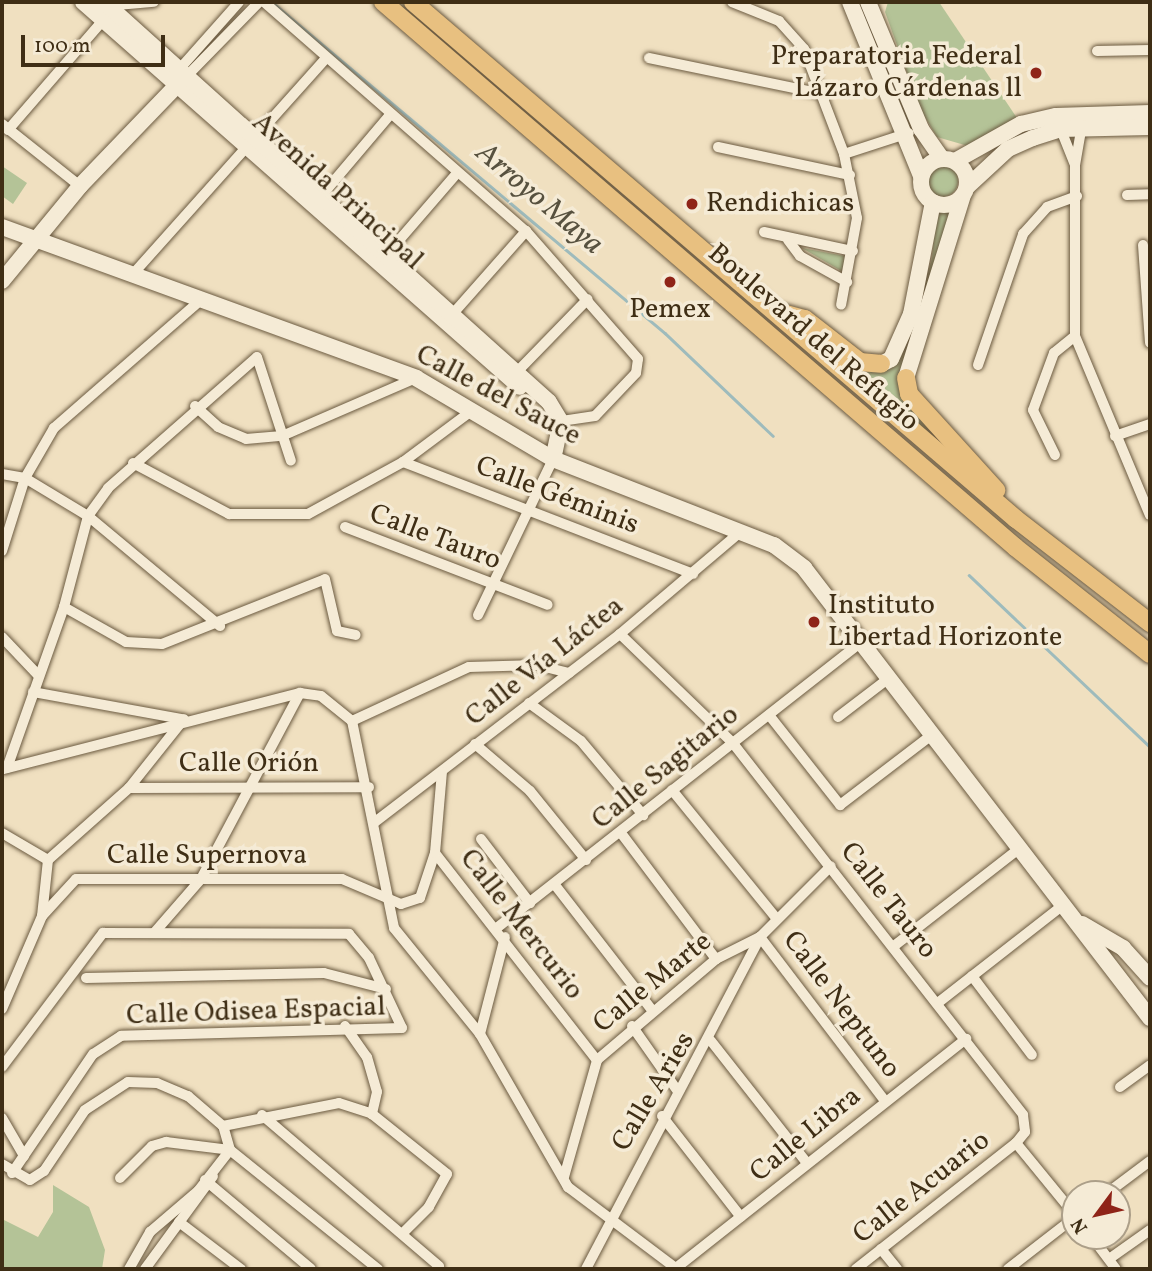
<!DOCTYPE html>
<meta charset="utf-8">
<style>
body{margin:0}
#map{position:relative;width:1152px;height:1271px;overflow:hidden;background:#f0e0c0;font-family:Vollkorn,serif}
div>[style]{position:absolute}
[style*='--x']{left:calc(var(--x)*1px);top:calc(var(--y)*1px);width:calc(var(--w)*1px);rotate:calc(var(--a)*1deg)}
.green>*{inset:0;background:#b4c397}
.round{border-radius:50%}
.stream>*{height:2.5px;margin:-1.25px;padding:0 1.25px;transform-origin:1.25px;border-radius:1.25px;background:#9ebbbc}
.roads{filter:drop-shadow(0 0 2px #6b5a40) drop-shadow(0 0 2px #6b5a40)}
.street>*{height:10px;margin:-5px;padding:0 5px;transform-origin:5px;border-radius:5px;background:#f5ebd6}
.secondary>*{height:16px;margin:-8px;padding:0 8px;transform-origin:8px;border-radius:8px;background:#f5ebd6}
.secondary>.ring{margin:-8px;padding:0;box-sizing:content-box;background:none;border:16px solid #f5ebd6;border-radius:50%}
.primary>*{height:18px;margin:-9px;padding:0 9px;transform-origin:9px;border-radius:9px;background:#e8c080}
.dots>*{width:19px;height:19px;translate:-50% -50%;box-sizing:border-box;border:4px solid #f5ebd6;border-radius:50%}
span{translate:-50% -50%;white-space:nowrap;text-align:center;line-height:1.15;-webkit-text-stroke:7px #f5ebd6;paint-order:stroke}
.poi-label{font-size:28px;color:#3f2e15}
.right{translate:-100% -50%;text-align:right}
.left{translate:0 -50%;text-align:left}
.street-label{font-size:28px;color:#3f2e15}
.water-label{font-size:30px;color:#57513f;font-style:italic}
.frame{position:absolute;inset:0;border:4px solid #3f2e15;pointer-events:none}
.north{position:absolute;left:1061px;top:1180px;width:70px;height:70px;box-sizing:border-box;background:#f5ebd6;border:2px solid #ac9f89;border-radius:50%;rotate:237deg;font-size:19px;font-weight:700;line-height:28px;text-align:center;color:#3f2e15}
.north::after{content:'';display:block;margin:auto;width:24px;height:32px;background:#8f2418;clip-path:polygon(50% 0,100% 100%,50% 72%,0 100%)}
.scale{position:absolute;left:21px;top:35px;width:144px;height:32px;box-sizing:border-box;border:4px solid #3f2e15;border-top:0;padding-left:9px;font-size:21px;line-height:24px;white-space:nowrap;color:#3f2e15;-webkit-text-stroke:5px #f5ebd6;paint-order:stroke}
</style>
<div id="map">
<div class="green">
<div style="clip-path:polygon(888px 2px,939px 2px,1017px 118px,968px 146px,937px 137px,920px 109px,885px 12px)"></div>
<div class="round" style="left:926px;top:165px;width:32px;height:32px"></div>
<div style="clip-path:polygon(2px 166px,27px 183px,13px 204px,2px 196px)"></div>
<div style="clip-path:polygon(936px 212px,954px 212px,898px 382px,978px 477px,801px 322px,864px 372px,881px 372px,913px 322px,932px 259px)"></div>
<div style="clip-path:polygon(802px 248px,845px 256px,843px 272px)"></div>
<div style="clip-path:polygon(53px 1185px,89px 1207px,105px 1250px,102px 1269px,2px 1269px,2px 1219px,38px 1237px,53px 1212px)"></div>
</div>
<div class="stream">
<div style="--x:272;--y:2;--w:514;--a:40.11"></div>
<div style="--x:665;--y:333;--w:149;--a:43.6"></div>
<div style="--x:969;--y:575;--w:250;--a:43.5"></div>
</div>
<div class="roads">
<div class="street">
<div style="--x:264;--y:2;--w:348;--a:41.2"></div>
<div style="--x:526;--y:231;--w:170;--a:48.8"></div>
<div style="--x:638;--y:359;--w:14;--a:98"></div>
<div style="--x:636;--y:373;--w:59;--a:133.6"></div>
<div style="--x:595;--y:416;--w:40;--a:171.5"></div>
<div style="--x:732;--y:2;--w:51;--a:22"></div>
<div style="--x:779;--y:21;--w:38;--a:48"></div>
<div style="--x:804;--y:49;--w:112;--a:69.1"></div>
<div style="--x:844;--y:154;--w:65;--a:78.5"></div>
<div style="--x:857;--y:218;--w:88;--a:100.4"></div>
<div style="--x:117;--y:5;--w:37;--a:-5"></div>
<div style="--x:1097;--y:51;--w:53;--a:-1.1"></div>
<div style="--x:649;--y:58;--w:178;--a:11.7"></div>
<div style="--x:176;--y:73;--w:95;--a:-48.4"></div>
<div style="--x:183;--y:80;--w:109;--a:-45.7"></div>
<div style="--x:2;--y:124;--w:100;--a:38.5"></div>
<div style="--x:1059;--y:125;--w:43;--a:68.2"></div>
<div style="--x:1082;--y:125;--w:41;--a:99.9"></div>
<div style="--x:1075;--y:165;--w:171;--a:90"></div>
<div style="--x:1075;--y:336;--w:194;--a:67.3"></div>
<div style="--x:8;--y:130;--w:169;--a:-49.1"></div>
<div style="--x:718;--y:147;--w:135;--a:12"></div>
<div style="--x:844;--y:154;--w:68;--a:-17.9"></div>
<div style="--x:1127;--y:195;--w:23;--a:-2"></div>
<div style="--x:317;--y:201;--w:113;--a:-49.7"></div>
<div style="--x:764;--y:232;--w:91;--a:12.1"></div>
<div style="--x:788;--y:240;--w:20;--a:53"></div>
<div style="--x:800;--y:256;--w:54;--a:29"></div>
<div style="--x:1143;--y:245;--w:98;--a:85.9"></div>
<div style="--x:382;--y:260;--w:115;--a:-49.2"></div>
<div style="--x:133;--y:274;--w:288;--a:-48.2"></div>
<div style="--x:450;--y:317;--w:115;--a:-48.5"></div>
<div style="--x:978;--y:365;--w:139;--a:-71"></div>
<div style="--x:1023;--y:234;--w:36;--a:-48"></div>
<div style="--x:1047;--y:207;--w:32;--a:-20"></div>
<div style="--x:513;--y:376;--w:107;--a:-45.8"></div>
<div style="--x:195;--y:406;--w:31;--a:42"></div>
<div style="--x:218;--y:427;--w:30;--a:23"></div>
<div style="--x:246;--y:439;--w:36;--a:-5"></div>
<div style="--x:282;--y:436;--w:146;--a:-23.4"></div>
<div style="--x:1115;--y:436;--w:37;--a:-19"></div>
<div style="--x:1055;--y:455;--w:50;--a:-116.1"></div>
<div style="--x:1033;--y:410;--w:61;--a:-69.8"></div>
<div style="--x:1054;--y:353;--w:27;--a:-39"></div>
<div style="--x:403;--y:462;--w:311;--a:21.1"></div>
<div style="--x:133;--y:463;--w:109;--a:28"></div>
<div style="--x:229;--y:514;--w:79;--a:0"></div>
<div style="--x:308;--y:514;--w:108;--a:-28.7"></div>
<div style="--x:403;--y:462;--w:84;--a:-36.7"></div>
<div style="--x:2;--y:474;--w:23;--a:10"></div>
<div style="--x:25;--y:478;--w:74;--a:31.1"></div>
<div style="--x:88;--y:516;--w:172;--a:39.8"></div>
<div style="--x:345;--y:527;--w:217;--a:21"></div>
<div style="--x:2;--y:551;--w:77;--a:-72.5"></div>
<div style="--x:25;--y:478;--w:58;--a:-59.9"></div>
<div style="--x:54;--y:428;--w:196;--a:-41.1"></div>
<div style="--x:64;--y:607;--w:71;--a:29.4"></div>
<div style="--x:126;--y:642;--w:36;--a:3"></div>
<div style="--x:162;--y:644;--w:175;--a:-21.7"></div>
<div style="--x:325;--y:579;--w:53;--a:77"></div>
<div style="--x:337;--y:631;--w:19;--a:12"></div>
<div style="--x:478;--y:615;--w:173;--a:-64.3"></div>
<div style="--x:620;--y:634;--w:156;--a:44"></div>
<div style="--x:732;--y:742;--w:473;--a:52"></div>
<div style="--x:1023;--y:1115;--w:17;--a:83"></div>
<div style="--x:1025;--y:1132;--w:14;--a:129"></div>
<div style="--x:1016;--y:1143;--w:204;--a:141.8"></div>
<div style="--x:2;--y:637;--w:52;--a:46.5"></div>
<div style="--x:33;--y:692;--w:151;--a:10.3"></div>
<div style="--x:529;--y:703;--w:64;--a:36.2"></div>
<div style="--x:581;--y:741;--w:97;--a:50"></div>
<div style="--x:769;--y:715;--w:115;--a:51.7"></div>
<div style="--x:840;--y:805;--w:117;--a:-37.4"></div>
<div style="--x:838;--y:717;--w:64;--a:-37.4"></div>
<div style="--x:352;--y:721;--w:211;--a:78.5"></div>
<div style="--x:394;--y:928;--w:136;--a:50.9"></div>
<div style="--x:480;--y:1034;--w:177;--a:60.1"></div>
<div style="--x:568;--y:1187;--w:136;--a:37"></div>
<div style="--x:352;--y:721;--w:129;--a:-24.8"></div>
<div style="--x:469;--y:667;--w:68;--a:-1.7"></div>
<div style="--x:537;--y:665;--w:33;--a:14"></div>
<div style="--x:475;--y:744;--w:72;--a:40.5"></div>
<div style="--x:530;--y:791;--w:89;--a:50.9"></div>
<div style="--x:7;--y:768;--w:171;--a:-70.5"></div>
<div style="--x:64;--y:607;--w:94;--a:-75.2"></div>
<div style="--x:88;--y:516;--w:34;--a:-54"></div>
<div style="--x:108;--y:488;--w:198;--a:-41.3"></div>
<div style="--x:257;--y:357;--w:109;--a:71.9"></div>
<div style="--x:4;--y:769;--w:306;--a:-14.4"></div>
<div style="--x:300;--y:693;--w:21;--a:8"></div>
<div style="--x:321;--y:696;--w:40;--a:39"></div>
<div style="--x:129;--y:788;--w:240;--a:-0.2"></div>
<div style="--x:672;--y:790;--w:166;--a:50.9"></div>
<div style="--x:375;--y:822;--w:309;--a:-37.5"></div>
<div style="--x:620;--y:634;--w:156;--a:-40.3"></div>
<div style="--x:2;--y:833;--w:53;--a:30.4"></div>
<div style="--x:621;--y:833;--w:158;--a:53"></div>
<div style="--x:481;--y:839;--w:81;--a:52.6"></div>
<div style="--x:435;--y:853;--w:263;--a:52"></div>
<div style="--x:555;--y:885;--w:158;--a:52.2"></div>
<div style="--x:42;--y:916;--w:50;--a:-47.4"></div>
<div style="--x:76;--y:879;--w:266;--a:0"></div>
<div style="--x:342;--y:879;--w:64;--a:23"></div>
<div style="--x:401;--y:904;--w:20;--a:-18"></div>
<div style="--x:420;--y:898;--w:47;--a:-71.6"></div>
<div style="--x:435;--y:853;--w:81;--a:-85.1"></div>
<div style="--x:498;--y:927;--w:462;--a:-38.1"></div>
<div style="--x:154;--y:933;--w:72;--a:-49"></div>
<div style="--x:201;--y:879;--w:211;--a:-62"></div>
<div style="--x:894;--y:946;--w:161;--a:-37.9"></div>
<div style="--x:972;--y:976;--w:99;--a:52.8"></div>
<div style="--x:86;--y:978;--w:238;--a:-1.2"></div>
<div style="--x:324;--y:973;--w:64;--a:14.5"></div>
<div style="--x:939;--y:1002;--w:157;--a:-38"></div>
<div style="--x:2;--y:1009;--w:101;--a:-66.7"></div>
<div style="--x:42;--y:916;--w:56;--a:-83.9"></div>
<div style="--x:48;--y:860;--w:108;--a:-41.6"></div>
<div style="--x:129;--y:788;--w:88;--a:-51.4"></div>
<div style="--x:345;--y:1026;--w:38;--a:55"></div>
<div style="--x:367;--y:1057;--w:36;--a:74"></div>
<div style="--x:377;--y:1092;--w:23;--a:103"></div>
<div style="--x:632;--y:1026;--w:78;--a:54.9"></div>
<div style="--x:480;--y:1034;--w:100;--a:-75.5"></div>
<div style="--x:711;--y:1041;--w:155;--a:51.8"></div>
<div style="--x:2;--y:1067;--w:168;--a:-53"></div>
<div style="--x:103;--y:933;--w:246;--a:0.2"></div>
<div style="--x:349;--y:934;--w:31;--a:50"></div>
<div style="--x:369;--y:958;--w:77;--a:64.8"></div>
<div style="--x:402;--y:1028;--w:281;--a:178.4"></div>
<div style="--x:121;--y:1036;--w:33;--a:147"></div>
<div style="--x:93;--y:1054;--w:144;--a:124.2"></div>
<div style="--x:1120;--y:1087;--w:37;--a:-36"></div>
<div style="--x:262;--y:1115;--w:233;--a:40.5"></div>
<div style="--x:662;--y:1116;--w:128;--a:52"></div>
<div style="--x:2;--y:1118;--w:44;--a:59.9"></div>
<div style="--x:223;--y:1126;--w:118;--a:-11.2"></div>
<div style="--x:339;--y:1103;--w:35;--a:18"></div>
<div style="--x:372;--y:1114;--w:96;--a:38.7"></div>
<div style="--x:447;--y:1174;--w:38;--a:119"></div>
<div style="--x:429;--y:1207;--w:34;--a:135"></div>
<div style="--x:1016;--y:1143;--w:93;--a:50.7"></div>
<div style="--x:2;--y:1164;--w:32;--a:30"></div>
<div style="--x:30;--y:1180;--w:17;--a:-33"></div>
<div style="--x:44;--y:1171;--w:73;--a:-56.1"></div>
<div style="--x:85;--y:1110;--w:51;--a:-33.1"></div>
<div style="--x:128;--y:1082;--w:29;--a:2"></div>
<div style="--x:157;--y:1083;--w:34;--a:23"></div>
<div style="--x:188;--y:1096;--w:46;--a:40.6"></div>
<div style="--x:564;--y:1177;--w:122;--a:-74.2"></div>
<div style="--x:597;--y:1060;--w:156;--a:-40.3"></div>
<div style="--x:716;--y:959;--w:49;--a:-26.6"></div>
<div style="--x:760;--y:937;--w:100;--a:-45"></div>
<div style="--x:120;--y:1178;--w:45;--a:-45"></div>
<div style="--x:152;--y:1146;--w:15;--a:-16"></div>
<div style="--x:166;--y:1142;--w:64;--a:7.1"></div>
<div style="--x:230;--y:1150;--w:190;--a:38.8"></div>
<div style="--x:205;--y:1180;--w:138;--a:40"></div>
<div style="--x:1106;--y:1194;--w:55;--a:-36.9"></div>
<div style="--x:179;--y:1222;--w:78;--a:37.2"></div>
<div style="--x:1091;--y:1236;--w:41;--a:52.9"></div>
<div style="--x:881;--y:1249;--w:26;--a:51"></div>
<div style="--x:1109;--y:1259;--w:50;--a:-35.3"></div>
<div style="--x:676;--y:1268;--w:370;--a:-38.3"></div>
<div style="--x:129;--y:1269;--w:43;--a:-60.4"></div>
<div style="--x:150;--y:1232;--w:63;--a:-40.5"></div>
<div style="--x:198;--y:1191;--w:52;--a:-52"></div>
<div style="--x:230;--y:1150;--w:25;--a:-106"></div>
<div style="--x:145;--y:1269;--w:115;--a:-53.8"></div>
<div style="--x:586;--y:1269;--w:375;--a:-62.3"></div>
<div style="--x:760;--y:937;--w:206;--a:52.7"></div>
<div style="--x:1008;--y:1269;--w:85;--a:-37.8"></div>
</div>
<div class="secondary">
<div style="--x:83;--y:2;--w:582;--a:41.38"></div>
<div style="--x:104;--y:2;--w:598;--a:41.95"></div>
<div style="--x:549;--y:402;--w:23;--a:59"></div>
<div style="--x:561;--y:422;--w:38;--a:102"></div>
<div style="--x:850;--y:2;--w:188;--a:67.8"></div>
<div style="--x:868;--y:2;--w:138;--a:67.3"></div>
<div style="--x:921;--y:129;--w:35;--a:55"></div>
<div class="ring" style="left:921px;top:159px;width:30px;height:30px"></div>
<div style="--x:955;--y:161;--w:76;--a:-29.3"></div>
<div style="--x:1021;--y:124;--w:36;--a:-13"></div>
<div style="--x:1056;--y:116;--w:94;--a:-1.8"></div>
<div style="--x:967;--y:187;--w:56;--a:-42.8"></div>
<div style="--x:1008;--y:149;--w:27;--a:-24"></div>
<div style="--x:1033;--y:138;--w:28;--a:-18"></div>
<div style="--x:1060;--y:129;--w:90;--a:-1.3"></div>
<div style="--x:2;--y:227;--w:441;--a:20"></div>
<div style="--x:416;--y:378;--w:159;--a:30.6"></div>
<div style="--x:553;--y:459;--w:237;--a:21.3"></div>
<div style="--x:774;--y:545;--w:38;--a:37"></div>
<div style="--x:804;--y:568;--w:568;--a:52.44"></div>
<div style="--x:2;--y:281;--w:123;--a:-50.6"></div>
<div style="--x:80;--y:186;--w:141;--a:-46.1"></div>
<div style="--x:881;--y:364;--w:11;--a:-27"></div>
<div style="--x:891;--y:359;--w:49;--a:-66"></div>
<div style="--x:911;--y:314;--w:114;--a:-78.9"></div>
<div style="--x:906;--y:378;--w:189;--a:-72.7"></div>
<div style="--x:1082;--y:924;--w:48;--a:30.3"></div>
<div style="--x:1123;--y:948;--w:40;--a:48"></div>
</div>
<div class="primary">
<div style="--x:383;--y:2;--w:835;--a:40.77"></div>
<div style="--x:1015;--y:547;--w:172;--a:38.4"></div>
<div style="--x:413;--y:2;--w:794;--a:40.61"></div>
<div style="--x:1016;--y:519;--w:170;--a:37.8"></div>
<div style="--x:778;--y:312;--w:28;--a:15"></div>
<div style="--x:805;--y:319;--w:70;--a:38"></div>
<div style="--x:860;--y:362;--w:21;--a:5"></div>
<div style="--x:906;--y:378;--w:16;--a:79"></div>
<div style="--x:909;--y:394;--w:130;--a:47.8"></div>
</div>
</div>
<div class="dots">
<div style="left:1036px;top:73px;background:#8f2418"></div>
<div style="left:692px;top:204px;background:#8f2418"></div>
<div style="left:670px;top:282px;background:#8f2418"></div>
<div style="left:814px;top:622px;background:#8f2418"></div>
</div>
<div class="poi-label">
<span class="right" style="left:1022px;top:73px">Preparatoria Federal<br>Lázaro Cárdenas ll</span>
<span class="left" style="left:706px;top:204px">Rendichicas</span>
<span style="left:670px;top:310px">Pemex</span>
<span class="left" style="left:828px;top:622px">Instituto<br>Libertad Horizonte</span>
</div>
<div class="street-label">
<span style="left:337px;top:192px;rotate:42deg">Avenida Principal</span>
<span style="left:813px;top:338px;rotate:41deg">Boulevard del Refugio</span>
<span style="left:498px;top:396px;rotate:28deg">Calle del Sauce</span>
<span style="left:557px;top:496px;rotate:21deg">Calle Géminis</span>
<span style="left:435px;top:538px;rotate:21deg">Calle Tauro</span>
<span style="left:545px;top:662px;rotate:-38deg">Calle Vía Láctea</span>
<span style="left:249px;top:764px">Calle Orión</span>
<span style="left:666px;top:768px;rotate:-39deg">Calle Sagitario</span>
<span style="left:207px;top:856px">Calle Supernova</span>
<span style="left:888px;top:901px;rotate:52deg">Calle Tauro</span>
<span style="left:521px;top:925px;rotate:52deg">Calle Mercurio</span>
<span style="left:653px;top:983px;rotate:-39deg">Calle Marte</span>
<span style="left:841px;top:1005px;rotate:53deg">Calle Neptuno</span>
<span style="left:256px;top:1012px;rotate:-2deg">Calle Odisea Espacial</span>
<span style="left:654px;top:1092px;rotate:-59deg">Calle Aries</span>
<span style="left:806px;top:1135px;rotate:-39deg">Calle Libra</span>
<span style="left:922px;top:1188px;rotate:-38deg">Calle Acuario</span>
</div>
<div class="water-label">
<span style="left:539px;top:199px;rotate:40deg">Arroyo Maya</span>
</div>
<div class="frame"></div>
<div class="north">N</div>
<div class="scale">100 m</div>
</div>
